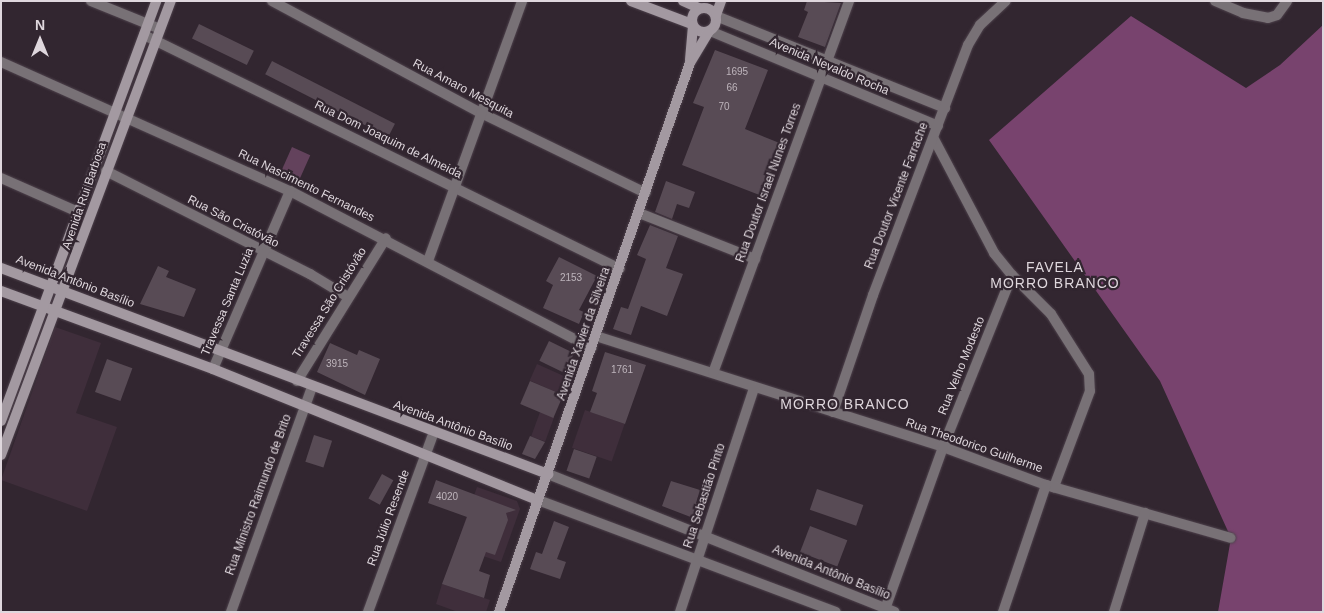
<!DOCTYPE html>
<meta charset="utf-8">
<style>
body{margin:0}
#map{position:relative;width:1324px;height:613px;overflow:hidden;background:#322630;font-family:Helvetica,sans-serif}
div>[style]{position:absolute}
[style*='--x']{left:calc(var(--x)*1px);top:calc(var(--y)*1px);width:calc(var(--w)*1px);rotate:calc(var(--a)*1deg)}
.built>*{inset:0;background:#3f2e3b;transform-origin:0 0}
.green>*{inset:0;background:#63425c;transform-origin:0 0}
.forest>*{inset:0;background:#78436e}
.building>*{inset:0;background:#584b55;transform-origin:0 0}
.roads{filter:drop-shadow(0 0 1px #4e424c) drop-shadow(0 0 1px #4e424c)}
.street>*{height:10px;margin:-5px;padding:0 5px;transform-origin:5px;border-radius:5px;background:#787176}
.secondary>*{height:10px;margin:-5px;padding:0 5px;transform-origin:5px;border-radius:5px;background:#a399a1}
.secondary>.ring{margin:-5px;padding:0;box-sizing:content-box;background:none;border:10px solid #a399a1;border-radius:50%}
span{translate:-50% -50%;white-space:nowrap;text-align:center;line-height:1.15;-webkit-text-stroke:4.5px #322630;paint-order:stroke}
.number-label{font-size:10px;color:#bdb4bb}
.number-label span{-webkit-text-stroke-width:0}
.street-label{font-size:12px;color:#dfd7dd}
.neighbourhood-label{font-size:14px;color:#dfd7dd;letter-spacing:1px}
.frame{position:absolute;inset:0;border:2px solid #dfd7dd;pointer-events:none}
.north{position:absolute;left:15px;top:15px;width:50px;height:50px;-webkit-text-stroke:4px #322630;paint-order:stroke;rotate:0deg;font-size:14px;font-weight:700;line-height:20px;text-align:center;color:#dfd7dd}
.north::after{content:'';display:block;margin:auto;width:18px;height:22px;background:#dfd7dd;clip-path:polygon(50% 0,100% 100%,50% 72%,0 100%)}
</style>
<div id="map">
<div class="built">
<div style="clip-path:polygon(55px 327px,101px 343px,76px 413px,117px 427px,87px 511px,1px 480px)"></div>
<div style="left:537px;top:364px;width:30px;height:18px;rotate:24deg"></div>
<div style="left:585px;top:410px;width:42px;height:40px;rotate:19deg"></div>
<div style="left:540px;top:412px;width:15px;height:26px;rotate:20deg"></div>
<div style="clip-path:polygon(477px 487px,517px 501px,520px 509px,501px 562px,456px 547px)"></div>
<div style="clip-path:polygon(442px 584px,490px 600px,486px 612px,458px 612px,436px 604px)"></div>
</div>
<div class="green">
<div style="left:292px;top:147px;width:20px;height:28px;rotate:24deg"></div>
</div>
<div class="forest">
<div style="clip-path:polygon(1131px 16px,1246px 88px,1280px 65px,1323px 25px,1323px 612px,1218px 612px,1231px 538px,1160px 381px,989px 140px)"></div>
</div>
<div class="building">
<div style="clip-path:polygon(807px 1px,841px 3px,825px 47px,798px 37px,808px 12px,804px 10px)"></div>
<div style="left:199px;top:24px;width:61px;height:16px;rotate:26deg"></div>
<div style="clip-path:polygon(715px 50px,768px 70px,745px 129px,782px 144px,762px 196px,682px 165px,704px 107px,693px 103px)"></div>
<div style="left:272px;top:61px;width:138px;height:15px;rotate:27deg"></div>
<div style="clip-path:polygon(666px 181px,695px 192px,689px 208px,677px 204px,672px 219px,655px 212px)"></div>
<div style="clip-path:polygon(650px 225px,678px 236px,666px 268px,683px 274px,667px 316px,641px 306px,631px 335px,613px 329px,621px 307px,628px 309px,646px 259px,637px 255px)"></div>
<div style="clip-path:polygon(559px 257px,597px 276px,579px 310px,584px 312px,579px 324px,543px 308px,553px 285px,546px 281px)"></div>
<div style="clip-path:polygon(158px 266px,169px 271px,166px 277px,196px 289px,184px 317px,140px 304px)"></div>
<div style="left:549px;top:341px;width:28px;height:22px;rotate:26deg"></div>
<div style="clip-path:polygon(330px 343px,357px 355px,359px 350px,380px 359px,365px 395px,317px 372px)"></div>
<div style="clip-path:polygon(605px 352px,646px 365px,625px 424px,590px 412px,597px 393px,592px 391px)"></div>
<div style="left:107px;top:359px;width:27px;height:35px;rotate:20deg"></div>
<div style="left:530px;top:381px;width:36px;height:25px;rotate:23deg"></div>
<div style="left:314px;top:435px;width:19px;height:28px;rotate:18deg"></div>
<div style="clip-path:polygon(530px 436px,545px 442px,535px 459px,522px 454px)"></div>
<div style="left:574px;top:449px;width:24px;height:23px;rotate:19deg"></div>
<div style="left:382px;top:474px;width:13px;height:28px;rotate:29deg"></div>
<div style="clip-path:polygon(436px 480px,516px 510px,506px 513px,508px 520px,495px 555px,486px 552px,479px 571px,490px 575px,484px 598px,442px 584px,467px 517px,428px 503px)"></div>
<div style="clip-path:polygon(671px 481px,700px 490px,696px 503px,706px 506px,701px 521px,662px 506px)"></div>
<div style="left:817px;top:489px;width:49px;height:22px;rotate:19deg"></div>
<div style="clip-path:polygon(554px 521px,569px 527px,557px 559px,566px 562px,560px 579px,530px 569px,536px 552px,542px 554px)"></div>
<div style="left:810px;top:526px;width:40px;height:28px;rotate:21deg"></div>
</div>
<div class="roads">
<div class="street">
<div style="--x:91;--y:1;--w:74;--a:22.1"></div>
<div style="--x:272;--y:1;--w:237;--a:28.2"></div>
<div style="--x:481;--y:113;--w:183;--a:25.9"></div>
<div style="--x:1215;--y:1;--w:30;--a:23"></div>
<div style="--x:1243;--y:13;--w:25;--a:11"></div>
<div style="--x:1268;--y:18;--w:9;--a:-18"></div>
<div style="--x:1277;--y:15;--w:17;--a:-54"></div>
<div style="--x:716;--y:16;--w:247;--a:21.9"></div>
<div style="--x:710;--y:31;--w:247;--a:22.6"></div>
<div style="--x:144;--y:35;--w:530;--a:26.18"></div>
<div style="--x:1;--y:62;--w:316;--a:24.1"></div>
<div style="--x:290;--y:191;--w:340;--a:27.5"></div>
<div style="--x:934;--y:139;--w:129;--a:62.2"></div>
<div style="--x:994;--y:253;--w:28;--a:51"></div>
<div style="--x:1012;--y:275;--w:55;--a:45"></div>
<div style="--x:1051;--y:314;--w:71;--a:57.7"></div>
<div style="--x:1089;--y:374;--w:17;--a:87"></div>
<div style="--x:1090;--y:391;--w:103;--a:110.6"></div>
<div style="--x:106;--y:171;--w:229;--a:26.8"></div>
<div style="--x:310;--y:274;--w:44;--a:31.2"></div>
<div style="--x:1;--y:178;--w:84;--a:23.8"></div>
<div style="--x:639;--y:213;--w:125;--a:21.6"></div>
<div style="--x:428;--y:261;--w:276;--a:-70.1"></div>
<div style="--x:596;--y:336;--w:364;--a:17.7"></div>
<div style="--x:943;--y:447;--w:110;--a:20.3"></div>
<div style="--x:1046;--y:485;--w:192;--a:16"></div>
<div style="--x:213;--y:369;--w:194;--a:-66.6"></div>
<div style="--x:713;--y:373;--w:396;--a:-69.9"></div>
<div style="--x:297;--y:381;--w:168;--a:-58.1"></div>
<div style="--x:833;--y:412;--w:124;--a:-71.1"></div>
<div style="--x:873;--y:295;--w:267;--a:-69.2"></div>
<div style="--x:968;--y:45;--w:23;--a:-59"></div>
<div style="--x:980;--y:25;--w:35;--a:-43"></div>
<div style="--x:548;--y:474;--w:373;--a:21.7"></div>
<div style="--x:538;--y:500;--w:318;--a:20.6"></div>
<div style="--x:231;--y:612;--w:239;--a:-70.2"></div>
<div style="--x:368;--y:612;--w:192;--a:-69.9"></div>
<div style="--x:680;--y:612;--w:236;--a:-71.7"></div>
<div style="--x:884;--y:612;--w:175;--a:-70.3"></div>
<div style="--x:943;--y:447;--w:185;--a:-68.1"></div>
<div style="--x:1003;--y:612;--w:134;--a:-71.3"></div>
<div style="--x:1114;--y:612;--w:104;--a:-72.6"></div>
</div>
<div class="secondary">
<div style="--x:631;--y:1;--w:65;--a:20.7"></div>
<div style="--x:683;--y:1;--w:17;--a:24"></div>
<div class="ring" style="left:692px;top:8px;width:14px;height:14px"></div>
<div style="--x:716;--y:15;--w:15;--a:-70"></div>
<div style="--x:690;--y:60;--w:35;--a:-85"></div>
<div style="--x:1;--y:268;--w:585;--a:20.64"></div>
<div style="--x:1;--y:291;--w:226;--a:20.2"></div>
<div style="--x:213;--y:369;--w:350;--a:22"></div>
<div style="--x:1;--y:421;--w:448;--a:-69.7"></div>
<div style="--x:1;--y:455;--w:485;--a:-69.5"></div>
<div style="--x:499;--y:612;--w:581;--a:-70.82"></div>
<div style="--x:690;--y:63;--w:37;--a:-59"></div>
</div>
</div>
<div class="number-label">
<span style="left:737px;top:72px">1695</span>
<span style="left:732px;top:88px">66</span>
<span style="left:724px;top:107px">70</span>
<span style="left:571px;top:278px">2153</span>
<span style="left:337px;top:364px">3915</span>
<span style="left:622px;top:370px">1761</span>
<span style="left:447px;top:497px">4020</span>
</div>
<div class="street-label">
<span style="left:829px;top:67px;rotate:23deg">Avenida Nevaldo Rocha</span>
<span style="left:463px;top:89px;rotate:28deg">Rua Amaro Mesquita</span>
<span style="left:388px;top:140px;rotate:26deg">Rua Dom Joaquim de Almeida</span>
<span style="left:769px;top:183px;rotate:-70deg">Rua Doutor Israel Nunes Torres</span>
<span style="left:306px;top:186px;rotate:26deg">Rua Nascimento Fernandes</span>
<span style="left:85px;top:196px;rotate:-71deg">Avenida Rui Barbosa</span>
<span style="left:897px;top:196px;rotate:-69deg">Rua Doutor Vicente Farrache</span>
<span style="left:233px;top:222px;rotate:27deg">Rua São Cristóvão</span>
<span style="left:75px;top:282px;rotate:21deg">Avenida Antônio Basílio</span>
<span style="left:228px;top:302px;rotate:-67deg">Travessa Santa Luzia</span>
<span style="left:330px;top:303px;rotate:-58deg">Travessa São Cristóvão</span>
<span style="left:584px;top:334px;rotate:-71deg">Avenida Xavier da Silveira</span>
<span style="left:962px;top:366px;rotate:-68deg">Rua Velho Modesto</span>
<span style="left:453px;top:426px;rotate:20deg">Avenida Antônio Basílio</span>
<span style="left:974px;top:446px;rotate:19deg">Rua Theodorico Guilherme</span>
<span style="left:259px;top:495px;rotate:-70deg">Rua Ministro Raimundo de Brito</span>
<span style="left:705px;top:496px;rotate:-72deg">Rua Sebastião Pinto</span>
<span style="left:389px;top:518px;rotate:-70deg">Rua Júlio Resende</span>
<span style="left:831px;top:573px;rotate:22deg">Avenida Antônio Basílio</span>
</div>
<div class="neighbourhood-label">
<span style="left:1055px;top:275px">FAVELA<br>MORRO BRANCO</span>
<span style="left:845px;top:404px">MORRO BRANCO</span>
</div>
<div class="frame"></div>
<div class="north">N</div>
</div>
